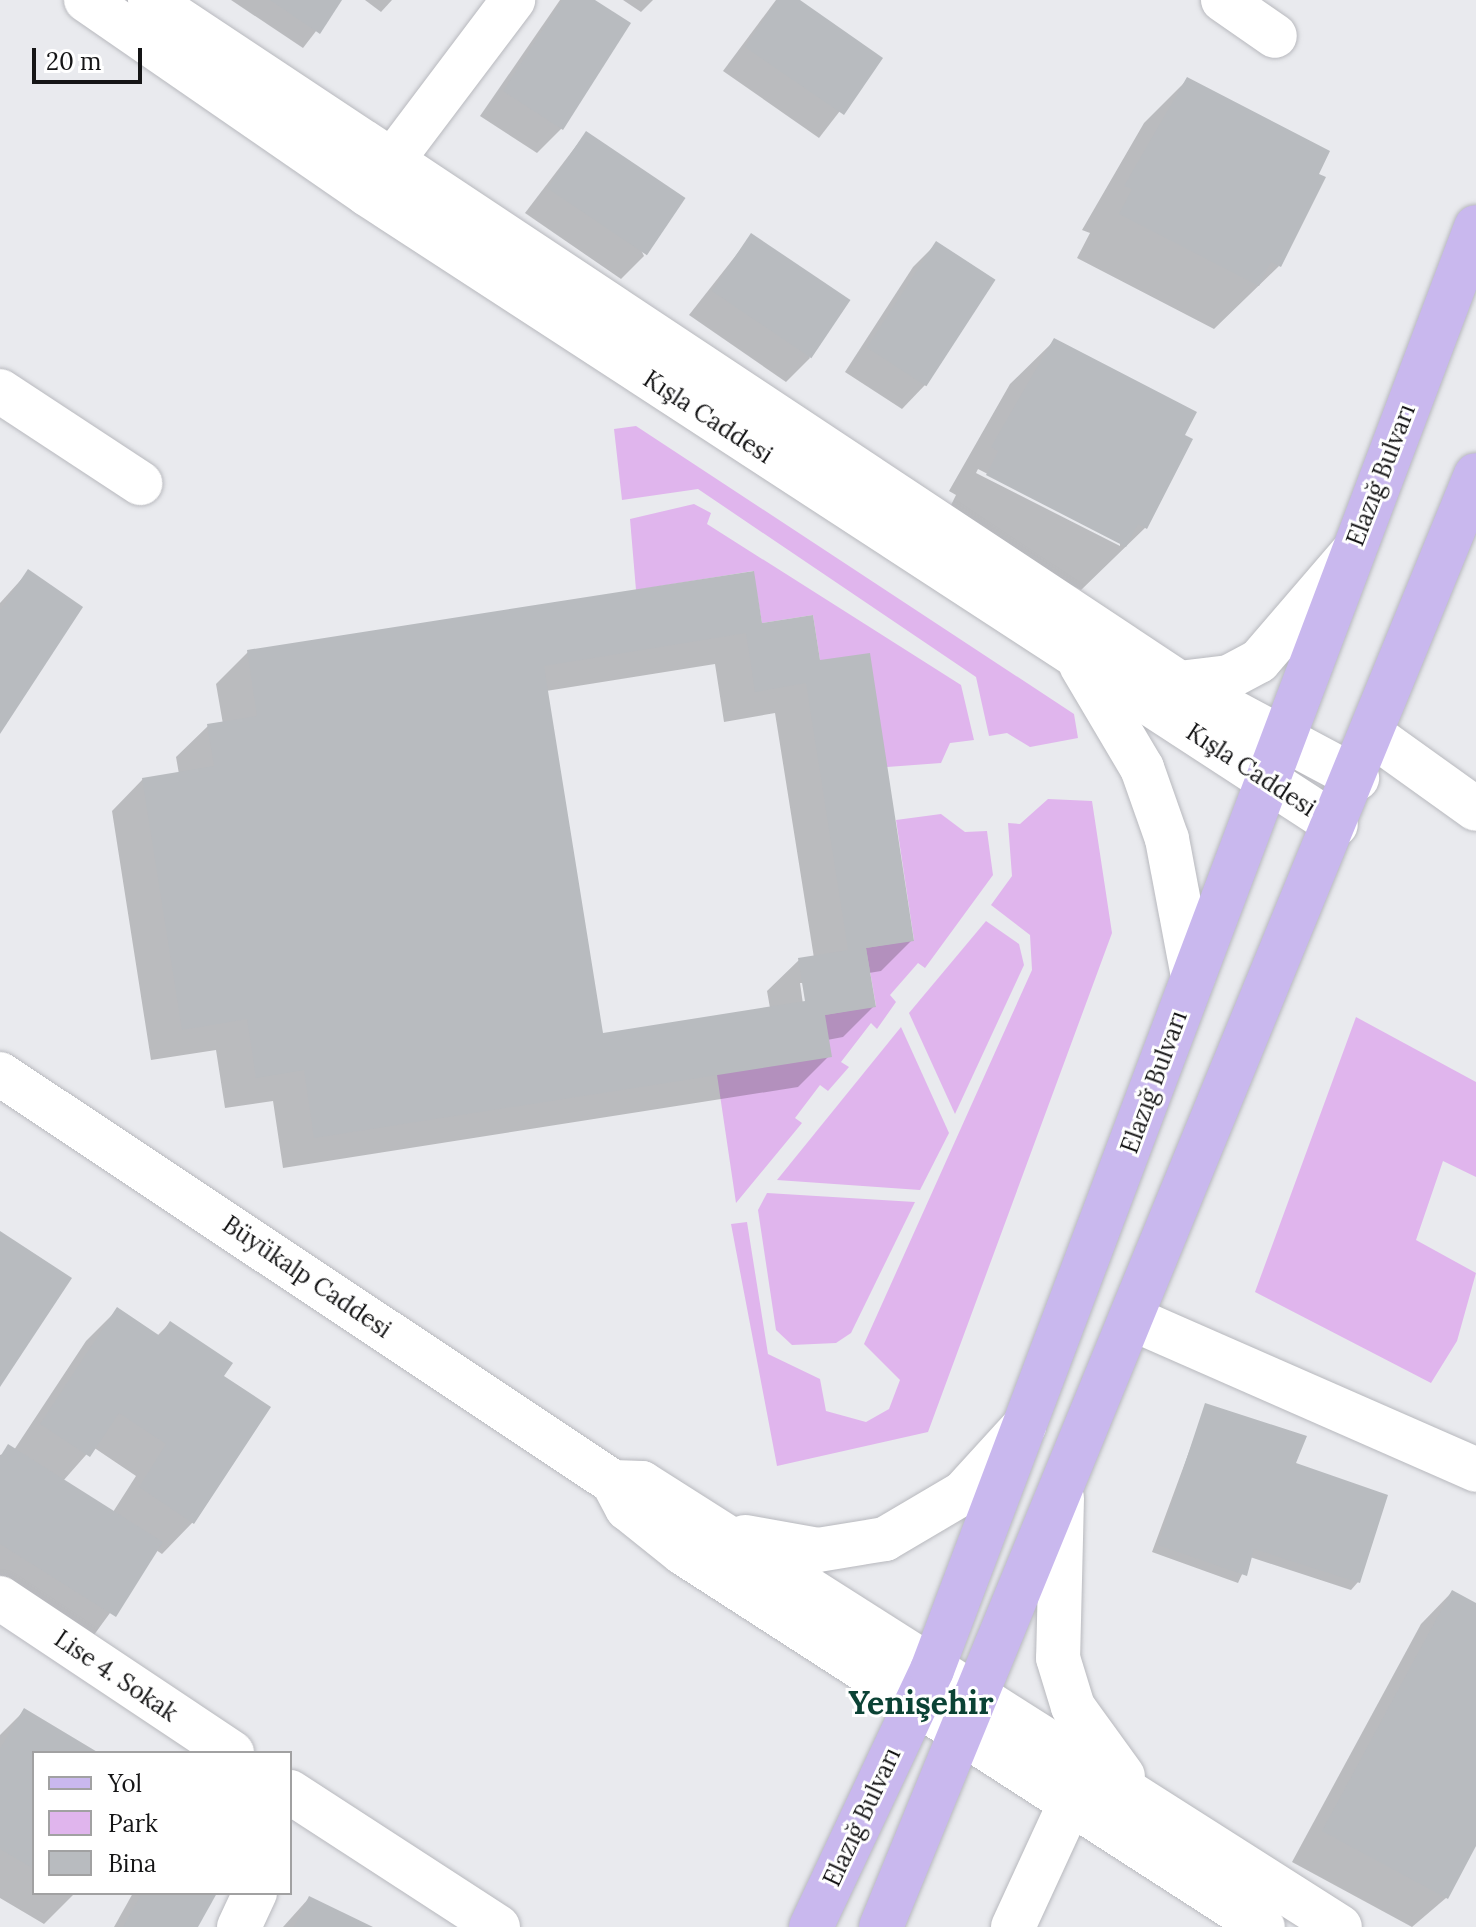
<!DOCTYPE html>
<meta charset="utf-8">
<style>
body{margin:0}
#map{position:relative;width:1476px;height:1927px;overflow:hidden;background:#e9eaee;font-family:Lora,serif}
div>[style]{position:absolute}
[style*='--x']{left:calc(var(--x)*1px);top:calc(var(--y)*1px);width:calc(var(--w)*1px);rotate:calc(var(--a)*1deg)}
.green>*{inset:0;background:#e0b5ed}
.shadow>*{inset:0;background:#0003}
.building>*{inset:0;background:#b8bbbf;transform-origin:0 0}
.roads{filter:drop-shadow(0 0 2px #b8b9be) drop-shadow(0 0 2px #b8b9be)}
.minor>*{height:44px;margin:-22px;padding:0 22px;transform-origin:22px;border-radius:22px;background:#fff}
.major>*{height:44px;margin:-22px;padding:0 22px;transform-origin:22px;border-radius:22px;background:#c9b8ee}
span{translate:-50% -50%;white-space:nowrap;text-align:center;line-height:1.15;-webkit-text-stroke:6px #fff;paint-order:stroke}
.street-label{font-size:24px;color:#151516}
.district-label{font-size:32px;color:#0b4235;font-weight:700}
.legend{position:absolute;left:32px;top:1751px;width:260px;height:144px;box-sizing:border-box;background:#fff;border:2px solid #a1a1a2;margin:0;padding:10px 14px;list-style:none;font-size:24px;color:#151516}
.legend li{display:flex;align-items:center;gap:16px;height:40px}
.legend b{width:40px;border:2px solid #a1a1a2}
.scale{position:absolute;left:32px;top:48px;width:110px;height:36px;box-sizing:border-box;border:4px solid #151516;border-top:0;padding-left:10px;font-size:24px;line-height:28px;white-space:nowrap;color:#151516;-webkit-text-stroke:6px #fff;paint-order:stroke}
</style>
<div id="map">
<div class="green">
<div style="clip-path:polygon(636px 426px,1074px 714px,1078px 738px,1030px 747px,1007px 733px,989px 736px,976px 677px,698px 489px,622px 500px,614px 429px)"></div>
<div style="clip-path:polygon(694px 504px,711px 513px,707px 524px,961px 685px,974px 740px,950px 743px,941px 763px,887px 767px,820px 660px,813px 615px,762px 623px,753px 571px,636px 590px,630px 519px)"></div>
<div style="clip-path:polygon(1048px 799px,1092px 801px,1112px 933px,928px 1432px,777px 1466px,731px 1224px,747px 1222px,768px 1354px,820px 1379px,826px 1411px,866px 1422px,889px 1409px,900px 1380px,864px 1344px,1032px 970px,1030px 935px,991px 905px,1012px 876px,1008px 823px,1020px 824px)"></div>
<div style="clip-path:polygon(941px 814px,965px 832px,987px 831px,993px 875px,925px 968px,918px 963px,890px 995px,896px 1002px,877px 1029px,871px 1023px,841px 1062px,849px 1067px,828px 1091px,820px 1085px,795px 1118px,802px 1123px,736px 1203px,717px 1075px,825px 1015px,876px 1006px,866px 948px,914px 940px,896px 820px)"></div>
<div style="clip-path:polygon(986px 921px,1019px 944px,1024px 965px,955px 1114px,909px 1013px)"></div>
<div style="clip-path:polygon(1356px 1017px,1476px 1082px,1476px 1177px,1443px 1161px,1416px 1240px,1476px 1273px,1457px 1341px,1431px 1383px,1255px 1292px)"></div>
<div style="clip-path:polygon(901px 1027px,949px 1133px,920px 1190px,777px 1180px)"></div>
<div style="clip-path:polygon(767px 1193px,915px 1202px,851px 1333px,836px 1343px,792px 1345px,776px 1330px,758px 1210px)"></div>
</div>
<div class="shadow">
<div style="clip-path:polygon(231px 0,340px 0,303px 48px)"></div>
<div style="clip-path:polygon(365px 0,392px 0,381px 12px)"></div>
<div style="clip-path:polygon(560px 0,592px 0,629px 24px,561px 129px,537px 153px,480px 116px)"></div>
<div style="clip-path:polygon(623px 0,653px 0,641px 12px)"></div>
<div style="clip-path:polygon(776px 0,796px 0,881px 58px,819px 138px,723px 71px)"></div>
<div style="clip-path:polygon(1188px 79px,1279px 266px,1214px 329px,1077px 258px,1090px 233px,1082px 230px,1144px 123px)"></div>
<div style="clip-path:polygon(586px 133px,644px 256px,621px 279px,525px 213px)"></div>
<div style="clip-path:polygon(752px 235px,810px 358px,786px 382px,689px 315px)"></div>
<div style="clip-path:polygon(936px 244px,993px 280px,925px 385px,902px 409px,845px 372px,913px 267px)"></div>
<div style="clip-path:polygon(evenodd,1054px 341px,1183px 436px,1146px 527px,1081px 590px,944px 519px,956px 495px,949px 491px,1010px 384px,1054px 341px,978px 469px,1120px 542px,1120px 546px,976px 473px,978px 469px)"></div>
<div style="clip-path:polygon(28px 572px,0 730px,0 603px)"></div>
<div style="clip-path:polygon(evenodd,760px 625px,819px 663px,912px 940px,881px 971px,869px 973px,874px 1006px,843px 1037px,827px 1040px,829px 1056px,798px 1087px,283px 1168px,273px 1101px,225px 1108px,216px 1050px,151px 1060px,112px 811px,143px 779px,179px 774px,176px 757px,208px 726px,223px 724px,216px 684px,248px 652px,760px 625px,715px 664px,724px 722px,775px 713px,814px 958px,799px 960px,767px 991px,770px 1008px,601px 1036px,546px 691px,715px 664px,760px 625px,800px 983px,804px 983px,808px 1010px,804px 1011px,800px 983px)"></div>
<div style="clip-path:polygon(evenodd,117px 1310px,157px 1336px,170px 1323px,222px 1377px,193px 1522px,162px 1554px,156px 1550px,91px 1639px,0 1582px,0 1455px,14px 1450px,86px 1341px,117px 1310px,93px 1447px,136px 1476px,113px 1512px,63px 1481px,93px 1447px)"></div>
<div style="clip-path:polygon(1206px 1406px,1294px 1465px,1358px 1582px,1351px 1590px,1250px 1557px,1238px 1583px,1152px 1552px)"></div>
<div style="clip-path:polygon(1452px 1592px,1476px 1605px,1476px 1842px,1446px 1898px,1412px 1927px,1292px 1862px,1421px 1624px)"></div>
<div style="clip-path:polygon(24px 1711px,95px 1753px,34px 1753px,34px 1893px,75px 1893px,44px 1924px,0 1898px,0 1735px)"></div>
<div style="clip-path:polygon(133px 1893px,215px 1893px,196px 1927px,114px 1927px)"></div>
<div style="clip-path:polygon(309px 1898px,368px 1927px,283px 1927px)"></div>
</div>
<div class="building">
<div style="clip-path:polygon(270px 0,342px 0,320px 34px)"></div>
<div style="clip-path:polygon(562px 0,595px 0,631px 23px,563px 130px,503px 91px)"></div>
<div style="clip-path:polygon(777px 0,800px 0,883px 58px,844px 115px,745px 47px)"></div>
<div style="clip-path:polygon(1187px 77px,1330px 151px,1319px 174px,1326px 177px,1281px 267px,1271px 262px,1259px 286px,1119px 214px,1132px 189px,1124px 186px)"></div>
<div style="left:586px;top:131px;width:120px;height:69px;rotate:34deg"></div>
<div style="left:751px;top:233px;width:120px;height:70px;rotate:34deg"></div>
<div style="left:936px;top:241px;width:71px;height:127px;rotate:33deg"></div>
<div style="clip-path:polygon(1054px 338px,1197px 412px,1185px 435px,1193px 439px,1147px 529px,1138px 524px,1126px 547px,986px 475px,998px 451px,991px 447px)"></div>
<div style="clip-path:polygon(28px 569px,83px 607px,0 734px,0 611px)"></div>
<div style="clip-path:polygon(evenodd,754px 571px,762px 623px,813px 615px,820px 660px,870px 653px,914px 941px,866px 948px,876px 1007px,825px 1015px,832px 1057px,314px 1138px,304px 1070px,256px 1078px,247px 1019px,182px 1030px,142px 778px,214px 766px,207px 724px,257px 716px,247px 650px,754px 571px,746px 633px,755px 692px,806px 683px,848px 950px,798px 958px,805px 1001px,603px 1033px,544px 666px,746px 633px)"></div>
<div style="clip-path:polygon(0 1231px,72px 1278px,0 1387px)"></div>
<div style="clip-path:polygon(117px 1307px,160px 1336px,170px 1321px,233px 1363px,224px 1376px,271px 1407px,194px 1524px,139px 1487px,166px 1444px,119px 1413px,90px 1457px,40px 1424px)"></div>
<div style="clip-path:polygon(1205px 1403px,1307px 1436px,1296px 1463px,1388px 1495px,1360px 1583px,1254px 1549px,1247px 1576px,1158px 1545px)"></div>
<div style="clip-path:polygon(8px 1444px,163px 1542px,116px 1617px,0 1544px,0 1457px)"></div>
<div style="clip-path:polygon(1452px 1590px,1476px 1603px,1476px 1846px,1448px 1899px,1322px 1831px)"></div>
<div style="clip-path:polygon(24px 1708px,99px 1753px,34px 1753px,34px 1869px,0 1849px,0 1749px)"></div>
<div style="clip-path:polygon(142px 1893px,217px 1893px,198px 1927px,123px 1927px)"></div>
<div style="clip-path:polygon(309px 1896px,373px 1927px,294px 1927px)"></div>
</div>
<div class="roads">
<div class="minor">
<div style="--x:86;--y:0;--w:341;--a:34.6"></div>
<div style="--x:367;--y:194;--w:1156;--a:33.07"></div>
<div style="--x:150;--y:0;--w:1235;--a:33.57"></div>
<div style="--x:1179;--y:683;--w:50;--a:-6.8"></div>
<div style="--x:1229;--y:677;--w:34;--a:-28"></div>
<div style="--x:1259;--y:661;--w:141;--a:-49.3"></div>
<div style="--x:1223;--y:0;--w:63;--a:34.7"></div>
<div style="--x:373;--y:186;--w:233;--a:-53"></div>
<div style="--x:0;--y:391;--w:168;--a:33.3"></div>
<div style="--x:1081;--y:665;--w:120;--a:59.4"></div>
<div style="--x:1142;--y:768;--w:75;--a:70.6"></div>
<div style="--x:1167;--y:839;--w:140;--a:79.3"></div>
<div style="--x:1179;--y:683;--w:202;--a:28.1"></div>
<div style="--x:1374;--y:736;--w:125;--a:35.6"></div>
<div style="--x:0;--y:1074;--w:736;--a:33.65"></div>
<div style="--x:613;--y:1482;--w:30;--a:62"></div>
<div style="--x:627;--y:1508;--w:72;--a:38.8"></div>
<div style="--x:683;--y:1553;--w:690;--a:32.82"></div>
<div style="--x:1135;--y:1320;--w:373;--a:23.7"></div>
<div style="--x:613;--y:1482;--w:29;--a:2"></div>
<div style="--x:642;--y:1483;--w:827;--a:32.46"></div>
<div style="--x:1062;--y:1498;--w:160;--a:91.4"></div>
<div style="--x:1058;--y:1658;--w:51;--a:73"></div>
<div style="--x:1073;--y:1707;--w:85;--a:54.1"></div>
<div style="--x:745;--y:1537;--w:74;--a:10.1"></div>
<div style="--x:818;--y:1550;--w:68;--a:-9.3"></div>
<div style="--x:885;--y:1539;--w:91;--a:-30.5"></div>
<div style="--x:963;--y:1493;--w:91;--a:-47.7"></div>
<div style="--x:0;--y:1598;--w:279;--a:33.7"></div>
<div style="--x:290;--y:1792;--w:248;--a:33"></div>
<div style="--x:239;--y:1927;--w:38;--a:-65"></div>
<div style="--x:1013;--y:1927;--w:139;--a:-65.3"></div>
</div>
<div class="major">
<div style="--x:811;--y:1927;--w:284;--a:-64.8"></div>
<div style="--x:932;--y:1670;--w:1542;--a:-69.34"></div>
<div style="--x:881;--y:1927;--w:1569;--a:-67.72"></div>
</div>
</div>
<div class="street-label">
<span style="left:708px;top:417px;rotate:33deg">Kışla Caddesi</span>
<span style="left:1381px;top:475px;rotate:-69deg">Elazığ Bulvarı</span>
<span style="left:1251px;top:770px;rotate:33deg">Kışla Caddesi</span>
<span style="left:1154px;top:1082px;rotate:-70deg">Elazığ Bulvarı</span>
<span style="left:307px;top:1277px;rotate:34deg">Büyükalp Caddesi</span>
<span style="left:116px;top:1676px;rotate:34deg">Lise 4. Sokak</span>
<span style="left:862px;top:1817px;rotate:-65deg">Elazığ Bulvarı</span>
</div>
<div class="district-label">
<span style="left:921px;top:1703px">Yenişehir</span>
</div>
<ul class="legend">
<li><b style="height:10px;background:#c9b8ee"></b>Yol</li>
<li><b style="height:22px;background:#e0b5ed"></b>Park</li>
<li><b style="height:22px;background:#b8bbbf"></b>Bina</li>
</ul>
<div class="scale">20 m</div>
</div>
